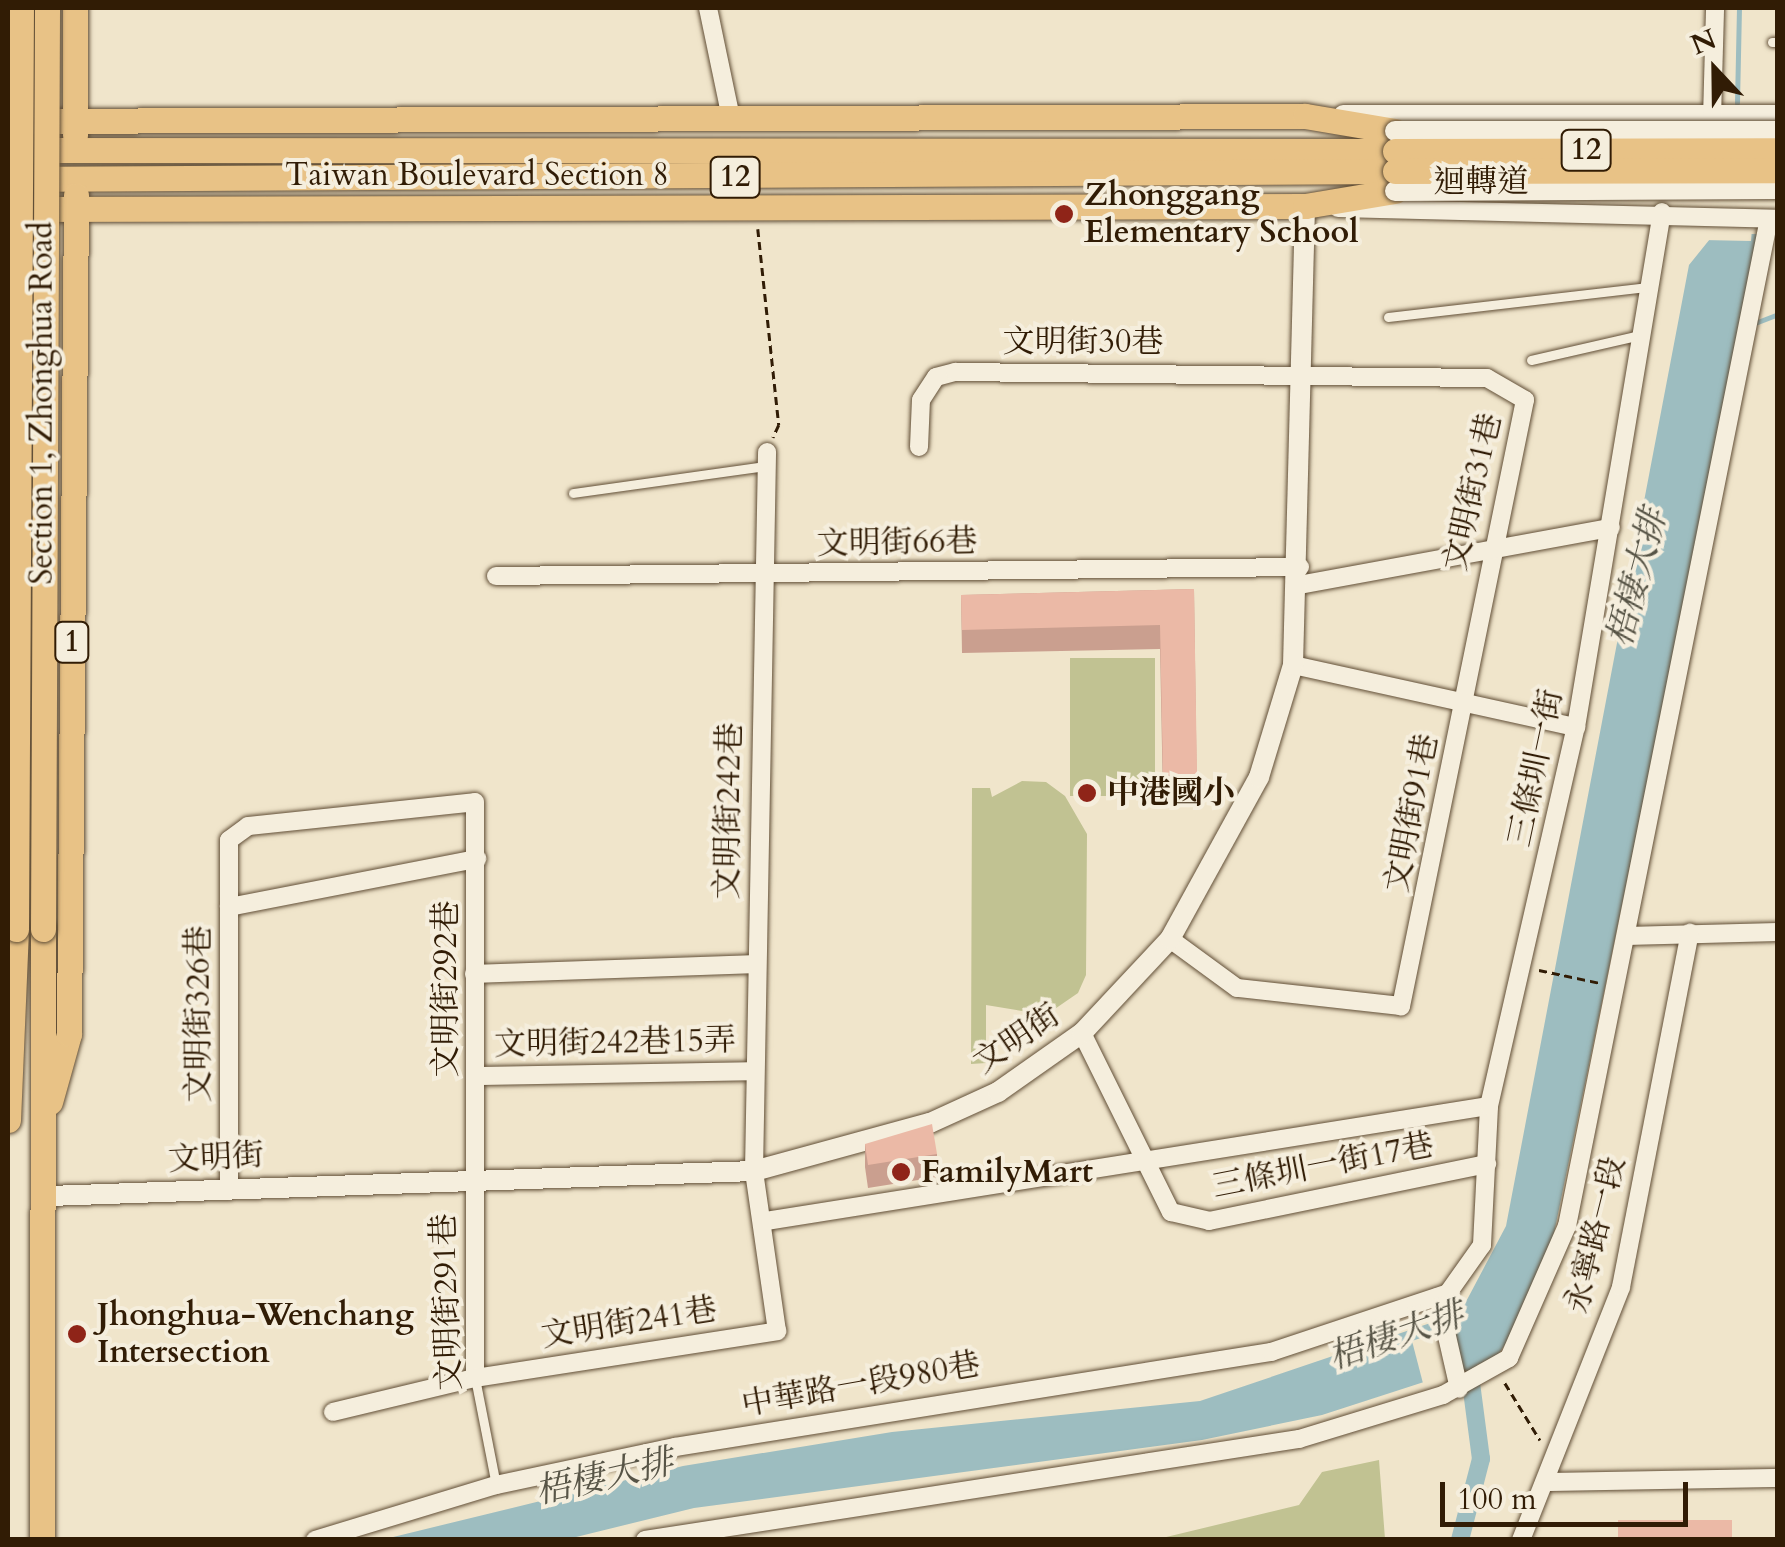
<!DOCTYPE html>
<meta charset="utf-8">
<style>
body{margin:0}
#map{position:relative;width:1785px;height:1547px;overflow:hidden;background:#f0e5cb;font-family:Cardo,"Noto Serif TC",serif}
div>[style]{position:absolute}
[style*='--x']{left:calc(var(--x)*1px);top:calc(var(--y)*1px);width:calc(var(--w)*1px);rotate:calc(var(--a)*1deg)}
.green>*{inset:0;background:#c1c292;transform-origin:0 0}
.water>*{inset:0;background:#9dbdc0}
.pier>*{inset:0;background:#f0e5cb}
.stream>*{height:5px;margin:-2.5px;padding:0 2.5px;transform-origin:2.5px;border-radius:2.5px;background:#9dbdc0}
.canal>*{height:18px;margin:-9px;padding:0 9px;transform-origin:9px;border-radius:9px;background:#9dbdc0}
.path>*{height:2.5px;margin-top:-1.25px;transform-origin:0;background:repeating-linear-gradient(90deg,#311c05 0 8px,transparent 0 13px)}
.roads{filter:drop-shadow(0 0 2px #614e36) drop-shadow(0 0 2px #614e36)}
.service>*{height:9px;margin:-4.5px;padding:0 4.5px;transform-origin:4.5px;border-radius:4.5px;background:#f5eedd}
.minor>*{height:18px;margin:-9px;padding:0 9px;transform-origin:9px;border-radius:9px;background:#f5eedd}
.tertiary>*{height:20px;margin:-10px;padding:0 10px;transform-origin:10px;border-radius:10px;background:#f5eedd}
.primary>*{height:25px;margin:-12.5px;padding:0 12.5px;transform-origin:12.5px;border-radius:12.5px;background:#e8c286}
.bridges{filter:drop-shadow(0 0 2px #614e36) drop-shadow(0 0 2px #614e36)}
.tertiary-bridge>*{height:20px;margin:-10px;padding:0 10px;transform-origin:10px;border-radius:10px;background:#f5eedd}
.primary-bridge>*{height:25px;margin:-12.5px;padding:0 12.5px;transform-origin:12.5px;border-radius:12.5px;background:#e8c286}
.wall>*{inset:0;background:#ca9f8f}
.building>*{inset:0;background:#ebb9a6;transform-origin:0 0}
.dots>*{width:28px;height:28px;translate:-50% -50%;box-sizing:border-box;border:5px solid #f5eedd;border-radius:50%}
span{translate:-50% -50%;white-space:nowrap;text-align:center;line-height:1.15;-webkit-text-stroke:8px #f5eedd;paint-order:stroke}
.shield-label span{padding:2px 8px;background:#f5eedd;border:2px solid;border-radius:8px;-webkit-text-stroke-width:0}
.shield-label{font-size:30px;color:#311c05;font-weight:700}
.street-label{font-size:32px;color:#311c05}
.poi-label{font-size:32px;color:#311c05;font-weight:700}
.left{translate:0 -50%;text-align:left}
.water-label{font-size:35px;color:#575446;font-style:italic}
.frame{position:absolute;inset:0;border:10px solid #311c05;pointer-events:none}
.north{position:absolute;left:1665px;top:20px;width:100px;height:100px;-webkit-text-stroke:8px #f5eedd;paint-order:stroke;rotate:338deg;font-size:28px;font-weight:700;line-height:40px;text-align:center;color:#311c05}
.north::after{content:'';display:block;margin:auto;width:35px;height:45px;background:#311c05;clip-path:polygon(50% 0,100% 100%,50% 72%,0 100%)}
.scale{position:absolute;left:1440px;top:1482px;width:248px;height:45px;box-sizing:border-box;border:5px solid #311c05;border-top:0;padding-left:12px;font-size:30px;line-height:35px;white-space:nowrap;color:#311c05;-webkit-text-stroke:8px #f5eedd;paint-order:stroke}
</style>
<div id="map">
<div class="green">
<div style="left:1070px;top:658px;width:85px;height:138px"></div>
<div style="clip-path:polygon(1022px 781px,1046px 782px,1065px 796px,1087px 834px,1086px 975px,1078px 993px,1046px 1015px,986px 1005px,986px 1063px,971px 1064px,972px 788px,990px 788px,992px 797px)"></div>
<div style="clip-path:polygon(1379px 1460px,1385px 1539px,1158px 1539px,1299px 1505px,1322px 1472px)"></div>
</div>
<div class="water">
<div style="clip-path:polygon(1714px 234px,1761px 234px,1542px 1291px,1495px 1359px,1322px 1415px,1202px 1440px,694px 1508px,568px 1539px,381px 1540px,683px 1466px,892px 1432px,1200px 1401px,1460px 1313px,1506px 1226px,1689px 265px)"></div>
</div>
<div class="pier">
<div style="clip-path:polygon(1713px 229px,1752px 229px,1751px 241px,1703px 240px)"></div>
<div style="clip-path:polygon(1455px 1326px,1461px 1377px,1425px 1391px,1412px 1341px)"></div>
</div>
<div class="stream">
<div style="--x:1737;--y:103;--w:95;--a:-88.8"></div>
<div style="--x:1755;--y:323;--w:25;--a:-21"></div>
</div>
<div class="canal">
<div style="--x:1460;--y:1540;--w:84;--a:-75.5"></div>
<div style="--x:1481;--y:1459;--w:92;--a:-97.5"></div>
</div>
<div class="path">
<div style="--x:758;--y:229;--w:197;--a:83.9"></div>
<div style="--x:779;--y:425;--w:14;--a:115"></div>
<div style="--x:1539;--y:970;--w:62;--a:12"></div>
<div style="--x:1505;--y:1383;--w:67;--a:58.4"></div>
</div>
<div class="roads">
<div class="service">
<div style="--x:1772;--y:42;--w:6;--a:0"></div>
<div style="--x:1388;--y:317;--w:262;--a:-6.6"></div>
<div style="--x:1531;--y:360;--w:112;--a:-12.9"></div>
<div style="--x:573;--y:493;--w:195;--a:-8"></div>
<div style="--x:475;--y:1378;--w:109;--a:78.9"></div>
</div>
<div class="minor">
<div style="--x:708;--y:8;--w:112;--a:78.2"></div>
<div style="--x:1343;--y:114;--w:435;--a:0"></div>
<div style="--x:1712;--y:118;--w:110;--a:-88.4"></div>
<div style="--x:1338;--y:208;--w:439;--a:1.4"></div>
<div style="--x:919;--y:447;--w:47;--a:-87.6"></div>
<div style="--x:921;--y:400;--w:27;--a:-57"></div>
<div style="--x:936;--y:377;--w:20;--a:-15"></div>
<div style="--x:955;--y:372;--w:532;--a:0.65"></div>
<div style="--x:1487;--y:378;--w:44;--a:30.1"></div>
<div style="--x:1525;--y:400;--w:619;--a:101.56"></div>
<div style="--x:1401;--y:1006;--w:165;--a:-173.7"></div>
<div style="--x:1237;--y:988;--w:83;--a:-143.8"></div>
<div style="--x:496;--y:576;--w:804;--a:-0.64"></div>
<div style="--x:1299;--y:585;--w:317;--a:-10.4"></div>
<div style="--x:1293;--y:665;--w:290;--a:12.4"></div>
<div style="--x:229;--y:907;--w:253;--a:-11"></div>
<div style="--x:1626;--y:936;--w:152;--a:-1.5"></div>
<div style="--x:474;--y:974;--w:282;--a:-2"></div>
<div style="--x:1082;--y:1033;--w:200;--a:63.6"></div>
<div style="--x:1171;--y:1212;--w:39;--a:13"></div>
<div style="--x:1209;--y:1221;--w:284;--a:-11.6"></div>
<div style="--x:476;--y:1076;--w:279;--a:-1"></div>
<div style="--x:229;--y:1187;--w:347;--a:-90"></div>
<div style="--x:229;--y:840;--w:24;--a:-36"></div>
<div style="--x:248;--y:826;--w:228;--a:-6"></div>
<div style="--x:475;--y:802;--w:576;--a:90"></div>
<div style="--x:766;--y:1221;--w:732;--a:-9.04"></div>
<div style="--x:1438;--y:1297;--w:94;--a:77.1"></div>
<div style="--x:333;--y:1412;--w:146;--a:-13.5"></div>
<div style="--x:475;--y:1378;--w:306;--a:-8.8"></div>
<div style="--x:777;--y:1331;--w:162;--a:-98.2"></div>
<div style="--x:754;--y:1171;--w:719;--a:-88.96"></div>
<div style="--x:1545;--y:1482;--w:233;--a:-1"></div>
<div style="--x:315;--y:1540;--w:189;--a:-16.9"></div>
<div style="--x:496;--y:1485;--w:183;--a:-12"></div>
<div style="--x:675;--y:1447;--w:604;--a:-9.06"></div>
<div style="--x:1271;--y:1352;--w:187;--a:-18.4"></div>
<div style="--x:1448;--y:1293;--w:59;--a:-54.7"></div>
<div style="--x:1482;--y:1245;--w:139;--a:-87.1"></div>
<div style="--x:1489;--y:1106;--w:389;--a:-77.1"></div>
<div style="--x:1576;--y:727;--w:522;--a:-80.52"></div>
<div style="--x:645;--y:1540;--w:662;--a:-8.78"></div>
<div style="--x:1299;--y:1439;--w:151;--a:-17"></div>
<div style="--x:1443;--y:1395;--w:76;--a:-29.3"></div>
<div style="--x:1509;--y:1358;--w:144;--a:-66.3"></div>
<div style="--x:1567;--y:1226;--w:1027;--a:-78.66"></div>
<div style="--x:1521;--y:1540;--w:272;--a:-68.4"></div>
<div style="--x:1621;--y:1287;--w:361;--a:-79"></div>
</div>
<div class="tertiary">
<div style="--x:49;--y:1196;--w:705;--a:-2.03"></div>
<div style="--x:754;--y:1171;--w:182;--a:-15.3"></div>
<div style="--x:930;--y:1123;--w:75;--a:-24.5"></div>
<div style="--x:998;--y:1092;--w:103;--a:-35.1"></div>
<div style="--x:1082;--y:1033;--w:129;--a:-46.9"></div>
<div style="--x:1170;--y:939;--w:185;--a:-61.2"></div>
<div style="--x:1259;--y:777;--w:117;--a:-73.1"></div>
<div style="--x:1293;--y:665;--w:459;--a:-88.5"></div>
</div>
<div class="primary">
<div style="--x:75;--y:8;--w:127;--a:90"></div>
<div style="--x:8;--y:121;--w:1297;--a:-0.22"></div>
<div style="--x:1305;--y:116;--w:91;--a:9.5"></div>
<div style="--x:8;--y:150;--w:1387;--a:0.04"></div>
<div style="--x:8;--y:179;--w:1387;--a:-0.33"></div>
<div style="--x:26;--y:209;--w:1279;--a:-0.13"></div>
<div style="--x:1305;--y:206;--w:91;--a:-9.5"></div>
<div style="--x:50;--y:1102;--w:71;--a:-74.4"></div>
<div style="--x:69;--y:1034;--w:839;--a:-89.52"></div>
<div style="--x:8;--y:1120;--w:191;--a:-87.6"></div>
<div style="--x:42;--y:1540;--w:611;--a:-89.91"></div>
</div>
</div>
<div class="bridges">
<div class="tertiary-bridge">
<div style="--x:1395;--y:131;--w:383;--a:0"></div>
<div style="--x:1395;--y:191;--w:383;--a:-0.3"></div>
</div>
<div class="primary-bridge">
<div style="--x:1395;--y:151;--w:383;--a:-0.1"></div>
<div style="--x:1395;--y:171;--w:383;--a:-0.1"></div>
<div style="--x:16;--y:929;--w:921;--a:-89.69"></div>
<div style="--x:43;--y:929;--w:921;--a:-89.75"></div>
</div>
</div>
<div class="wall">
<div style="clip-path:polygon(1194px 589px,1197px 797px,1163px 798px,1160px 649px,962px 653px,961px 595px)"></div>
<div style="clip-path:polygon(865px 1144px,937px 1154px,937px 1177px,868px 1188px,865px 1167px)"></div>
</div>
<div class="building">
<div style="clip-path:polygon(1194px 589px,1197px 774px,1163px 775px,1160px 625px,962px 630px,961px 595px)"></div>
<div style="clip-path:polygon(932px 1124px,937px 1154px,868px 1165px,865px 1144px)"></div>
<div style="left:1732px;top:1520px;width:20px;height:114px;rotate:90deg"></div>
</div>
<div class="dots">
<div style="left:1064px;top:214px;background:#8f2418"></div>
<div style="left:1087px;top:793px;background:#8f2418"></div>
<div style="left:901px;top:1172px;background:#8f2418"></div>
<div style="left:77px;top:1334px;background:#8f2418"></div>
</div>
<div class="shield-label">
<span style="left:1586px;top:150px">12</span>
<span style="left:735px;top:177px">12</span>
<span style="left:72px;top:642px">1</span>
</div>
<div class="street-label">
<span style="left:477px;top:175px">Taiwan Boulevard Section 8</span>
<span style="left:1481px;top:182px">迴轉道</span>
<span style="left:1083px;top:342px">文明街30巷</span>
<span style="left:42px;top:403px;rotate:-90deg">Section 1, Zhonghua Road</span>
<span style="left:1473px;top:492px;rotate:-77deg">文明街31巷</span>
<span style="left:897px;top:543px;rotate:-1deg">文明街66巷</span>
<span style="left:1536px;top:768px;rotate:-78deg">三條圳一街</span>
<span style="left:729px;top:811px;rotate:-89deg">文明街242巷</span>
<span style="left:1412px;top:813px;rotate:-79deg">文明街91巷</span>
<span style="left:446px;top:989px;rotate:-90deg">文明街292巷</span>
<span style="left:199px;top:1014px;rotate:-90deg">文明街326巷</span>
<span style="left:1017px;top:1039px;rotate:-34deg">文明街</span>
<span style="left:615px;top:1043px;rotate:-1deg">文明街242巷15弄</span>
<span style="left:216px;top:1158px;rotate:-3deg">文明街</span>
<span style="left:1323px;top:1166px;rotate:-11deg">三條圳一街17巷</span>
<span style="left:1596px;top:1235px;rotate:-76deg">永寧路一段</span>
<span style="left:447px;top:1302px;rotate:-92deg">文明街291巷</span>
<span style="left:629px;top:1323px;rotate:-9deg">文明街241巷</span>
<span style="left:861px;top:1385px;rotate:-10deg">中華路一段980巷</span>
</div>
<div class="poi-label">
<span class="left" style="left:1084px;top:214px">Zhonggang<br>Elementary School</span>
<span class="left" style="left:1107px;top:793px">中港國小</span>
<span class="left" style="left:921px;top:1172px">FamilyMart</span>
<span class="left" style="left:97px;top:1334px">Jhonghua-Wenchang<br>Intersection</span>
</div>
<div class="water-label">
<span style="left:1637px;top:578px;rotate:-75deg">梧棲大排</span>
<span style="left:1396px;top:1336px;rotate:-19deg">梧棲大排</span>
<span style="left:604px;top:1477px;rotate:-13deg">梧棲大排</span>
</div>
<div class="frame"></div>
<div class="north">N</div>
<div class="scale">100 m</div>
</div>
